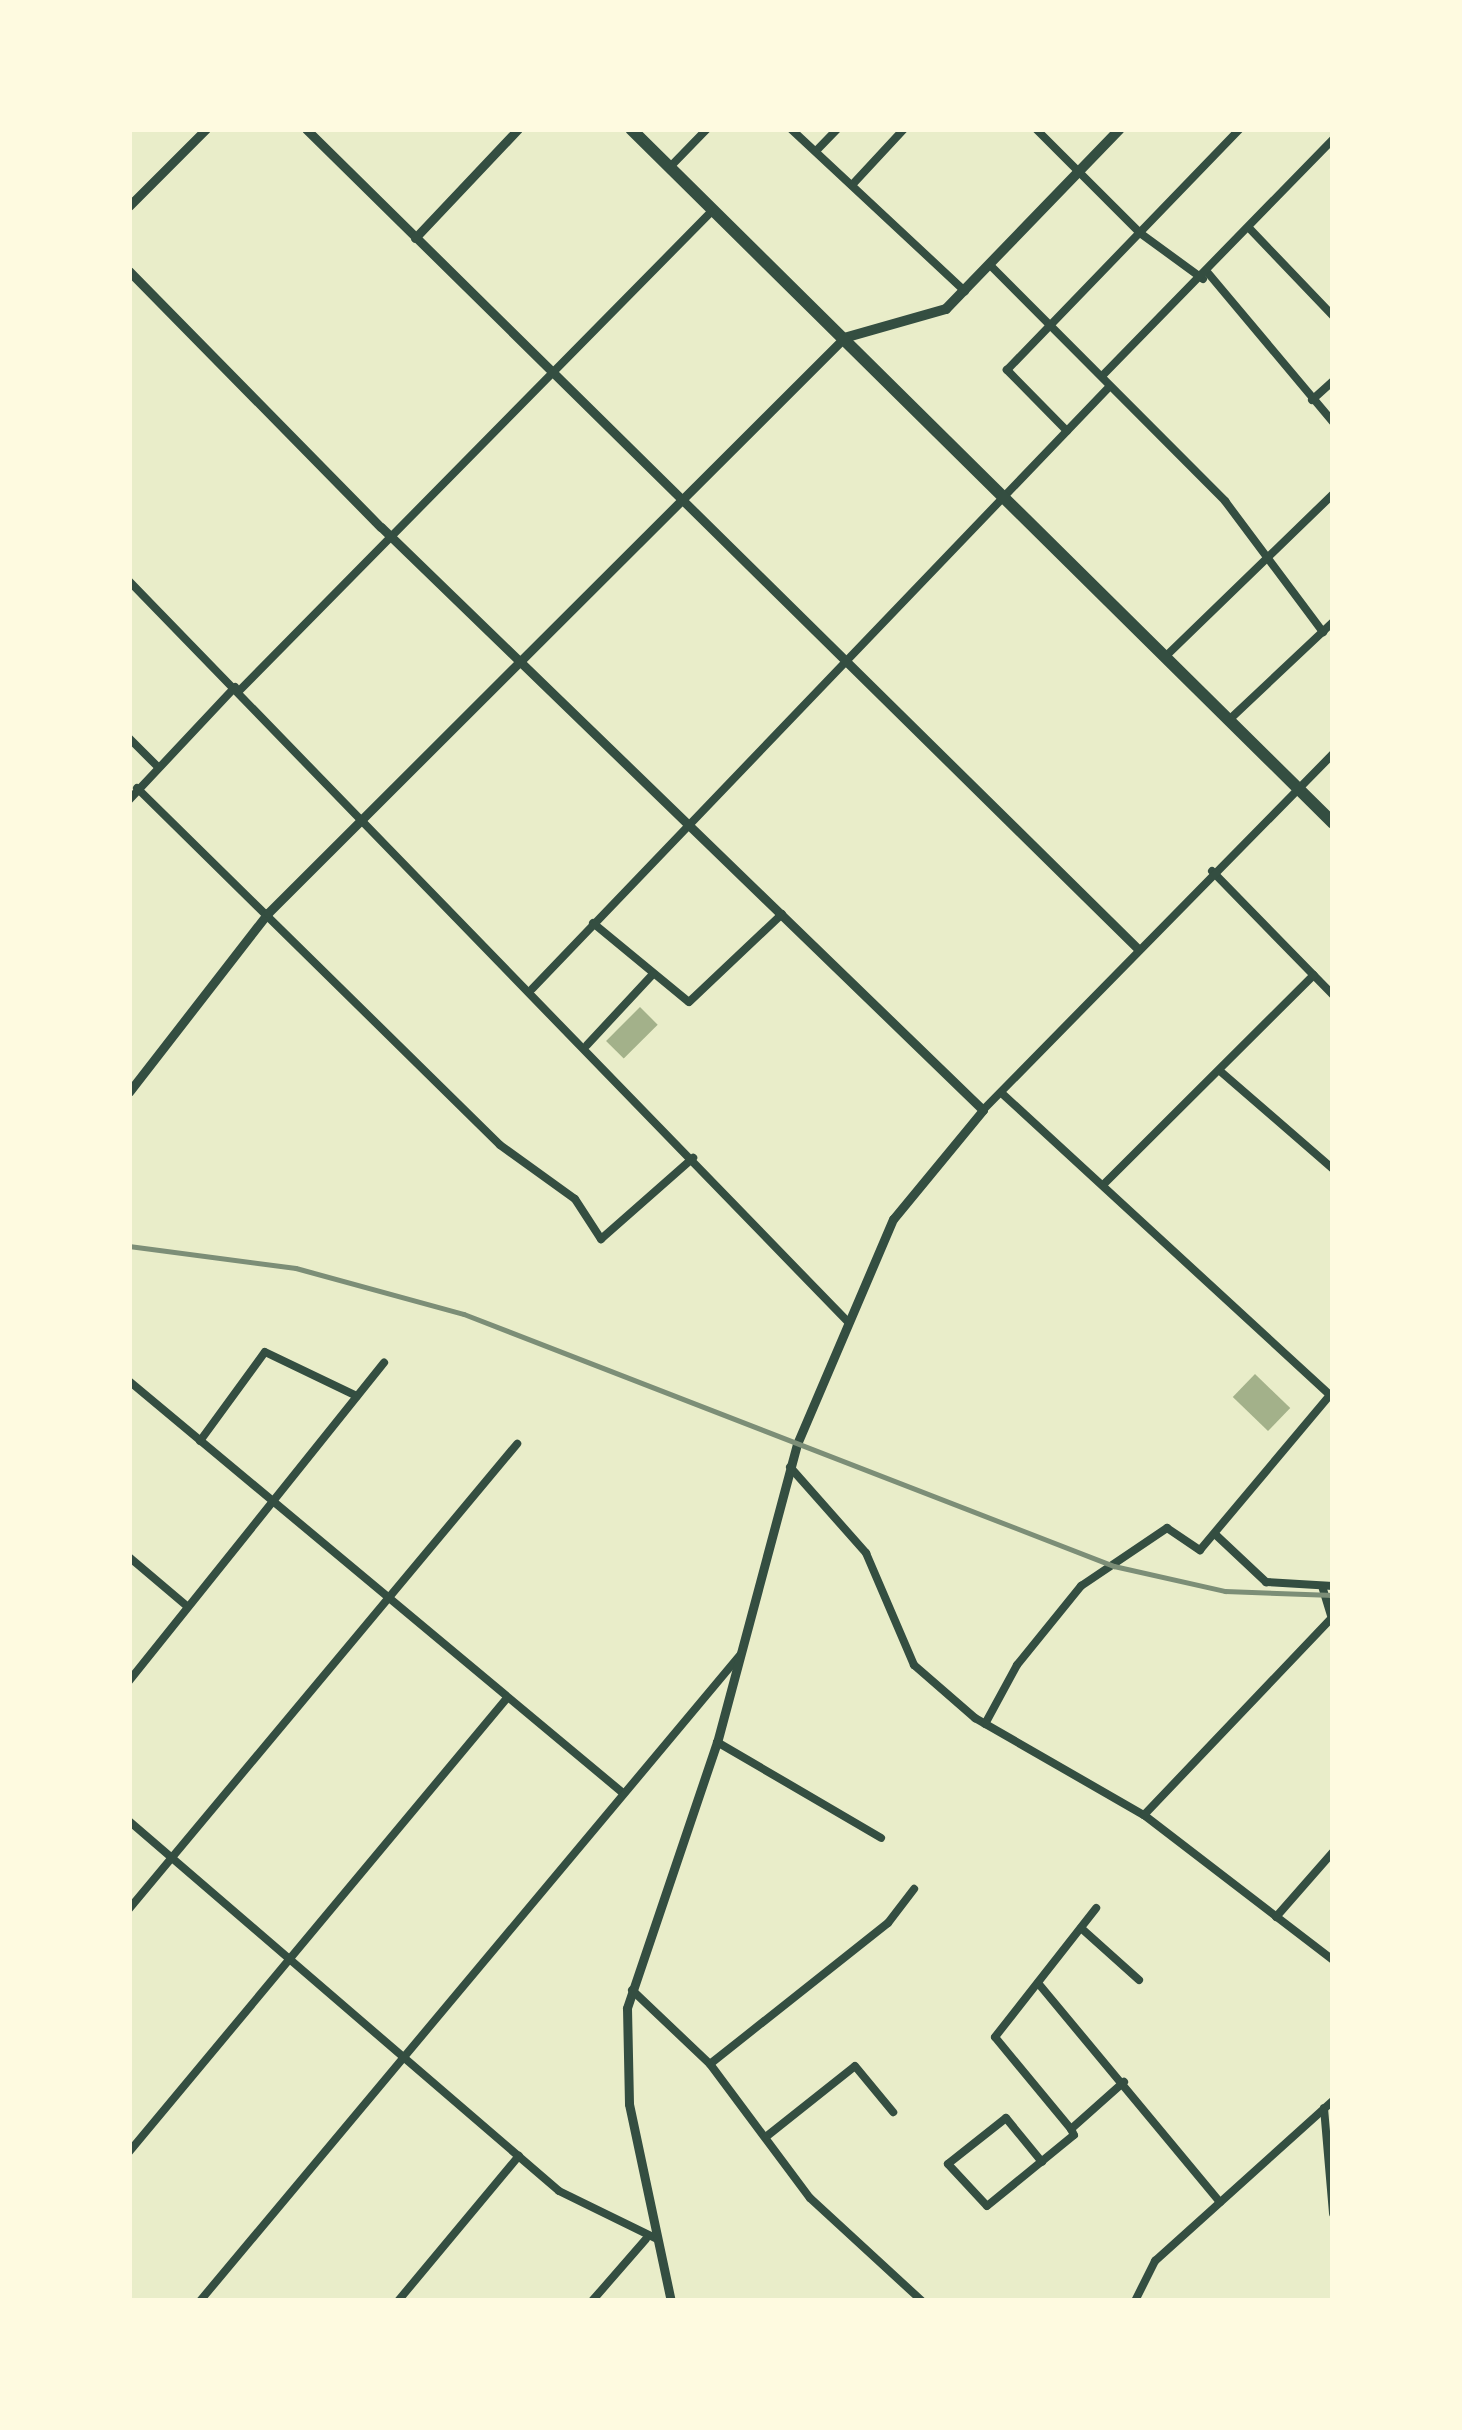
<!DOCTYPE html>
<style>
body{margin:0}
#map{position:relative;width:1462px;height:2430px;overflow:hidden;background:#e9edc9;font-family:Inter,sans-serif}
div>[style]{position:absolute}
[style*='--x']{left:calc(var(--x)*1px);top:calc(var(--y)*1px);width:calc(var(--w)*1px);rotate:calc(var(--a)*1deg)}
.water>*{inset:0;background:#a3b18a;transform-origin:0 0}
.minor>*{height:8px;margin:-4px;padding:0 4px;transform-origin:4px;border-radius:4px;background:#344e41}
.tertiary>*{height:9px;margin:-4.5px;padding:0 4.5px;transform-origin:4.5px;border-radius:4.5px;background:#344e41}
.secondary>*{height:10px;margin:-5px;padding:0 5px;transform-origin:5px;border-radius:5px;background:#344e41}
.primary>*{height:12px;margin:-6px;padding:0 6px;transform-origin:6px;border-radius:6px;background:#344e41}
.rail>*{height:4.5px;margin:-2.25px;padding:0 2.25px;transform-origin:2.25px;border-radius:2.25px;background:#7c8e77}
span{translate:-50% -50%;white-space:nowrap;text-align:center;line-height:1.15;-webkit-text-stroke:12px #fefae0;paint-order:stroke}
.frame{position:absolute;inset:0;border:132px solid #fefae0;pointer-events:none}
</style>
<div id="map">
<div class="water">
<div style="left:640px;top:1007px;width:25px;height:48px;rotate:45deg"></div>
<div style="left:1255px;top:1374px;width:49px;height:32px;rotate:44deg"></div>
</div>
<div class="minor">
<div style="--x:791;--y:129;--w:238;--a:43"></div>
<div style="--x:1036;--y:129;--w:147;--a:45"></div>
<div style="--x:1140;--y:233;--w:78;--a:36.1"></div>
<div style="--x:816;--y:151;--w:30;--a:-46"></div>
<div style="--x:670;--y:167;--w:53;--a:-45.8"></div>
<div style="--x:852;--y:185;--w:76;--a:-47.1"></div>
<div style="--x:1250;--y:229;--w:120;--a:46.3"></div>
<div style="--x:991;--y:266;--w:332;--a:45.1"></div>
<div style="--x:1225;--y:501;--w:164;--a:53.2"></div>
<div style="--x:1208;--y:273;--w:194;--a:50"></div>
<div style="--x:1104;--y:374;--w:328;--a:-45.7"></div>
<div style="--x:1312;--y:400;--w:28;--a:-42"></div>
<div style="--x:1067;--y:431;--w:86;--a:-134.5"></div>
<div style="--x:1007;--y:370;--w:335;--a:-46"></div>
<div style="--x:129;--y:581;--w:1034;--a:45.86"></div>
<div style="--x:1166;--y:656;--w:233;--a:-44.1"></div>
<div style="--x:239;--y:691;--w:674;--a:-45.42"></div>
<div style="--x:1230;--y:719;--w:141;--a:-43.3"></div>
<div style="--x:129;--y:738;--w:40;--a:45"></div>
<div style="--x:137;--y:788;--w:509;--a:44.52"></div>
<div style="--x:500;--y:1145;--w:92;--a:35.8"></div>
<div style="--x:575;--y:1199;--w:48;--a:57"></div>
<div style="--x:601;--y:1239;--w:123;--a:-41.4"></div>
<div style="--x:129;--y:800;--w:155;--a:-46.8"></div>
<div style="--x:1212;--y:871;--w:173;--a:45.7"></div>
<div style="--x:593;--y:923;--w:124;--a:39.5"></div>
<div style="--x:689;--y:1002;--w:128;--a:-43.4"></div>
<div style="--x:532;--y:989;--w:835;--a:-46.21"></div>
<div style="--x:587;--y:1045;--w:97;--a:-47.1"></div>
<div style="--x:1220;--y:1071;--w:150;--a:40.9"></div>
<div style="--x:983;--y:1110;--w:499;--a:-45.5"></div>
<div style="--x:1104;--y:1184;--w:296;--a:-44.9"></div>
<div style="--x:129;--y:1381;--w:643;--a:39.83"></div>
<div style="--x:200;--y:1441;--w:110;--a:-53.9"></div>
<div style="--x:265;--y:1352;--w:102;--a:25.6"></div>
<div style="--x:790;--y:1467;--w:115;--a:48.5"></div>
<div style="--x:866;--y:1553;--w:122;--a:66.8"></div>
<div style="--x:914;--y:1665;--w:81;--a:41"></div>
<div style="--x:975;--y:1718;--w:195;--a:29.9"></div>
<div style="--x:1144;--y:1815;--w:238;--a:37.5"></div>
<div style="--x:1216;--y:1535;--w:69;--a:43.2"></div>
<div style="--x:1266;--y:1582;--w:67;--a:3.4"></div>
<div style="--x:129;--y:1557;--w:77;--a:40.3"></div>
<div style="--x:1322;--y:1586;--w:39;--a:73"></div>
<div style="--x:129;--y:1681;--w:408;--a:-51.3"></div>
<div style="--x:985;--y:1724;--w:67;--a:-61.5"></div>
<div style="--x:1017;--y:1665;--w:102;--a:-51"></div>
<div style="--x:1081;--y:1586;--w:104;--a:-34"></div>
<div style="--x:1167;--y:1528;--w:40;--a:34"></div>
<div style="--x:1200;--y:1550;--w:202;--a:-50"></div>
<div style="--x:1330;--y:1395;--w:447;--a:-137.4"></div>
<div style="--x:717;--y:1742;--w:190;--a:30.3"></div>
<div style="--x:1144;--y:1815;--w:269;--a:-46.4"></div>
<div style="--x:129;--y:1821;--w:567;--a:40.71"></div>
<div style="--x:559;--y:2191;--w:109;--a:26.1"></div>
<div style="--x:129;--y:1909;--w:606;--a:-50.16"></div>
<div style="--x:1276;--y:1917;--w:86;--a:-48.8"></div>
<div style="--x:1081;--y:1928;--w:78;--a:41.9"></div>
<div style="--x:1038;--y:1983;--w:285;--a:50.3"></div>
<div style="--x:632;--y:1990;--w:108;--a:43.5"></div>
<div style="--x:710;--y:2064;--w:167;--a:53.3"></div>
<div style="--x:810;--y:2198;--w:152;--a:42.6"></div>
<div style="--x:710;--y:2064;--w:227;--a:-38.4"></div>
<div style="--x:888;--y:1923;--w:43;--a:-52.6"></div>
<div style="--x:1324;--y:2108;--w:106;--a:85.1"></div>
<div style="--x:1071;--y:2129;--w:119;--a:-129.6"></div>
<div style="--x:995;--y:2037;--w:164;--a:-51.9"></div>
<div style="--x:767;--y:2136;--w:112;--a:-38.5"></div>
<div style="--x:855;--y:2066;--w:60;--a:50.4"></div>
<div style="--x:129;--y:2152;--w:591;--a:-50.22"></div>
<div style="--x:1042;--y:2162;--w:57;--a:-129.3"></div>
<div style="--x:1006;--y:2118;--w:74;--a:141.6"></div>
<div style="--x:948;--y:2164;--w:57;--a:47.1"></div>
<div style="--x:987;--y:2206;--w:112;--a:-39.2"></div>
<div style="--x:1074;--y:2135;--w:7;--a:-117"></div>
<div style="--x:1071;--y:2129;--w:71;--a:-41.6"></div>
<div style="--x:200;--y:2301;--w:843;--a:-50.1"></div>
<div style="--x:398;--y:2301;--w:189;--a:-50.2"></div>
<div style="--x:592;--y:2301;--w:82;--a:-48.9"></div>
<div style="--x:1135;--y:2301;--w:45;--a:-63.4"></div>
<div style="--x:1155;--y:2261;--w:239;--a:-42"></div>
</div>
<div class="tertiary">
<div style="--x:306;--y:129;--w:1167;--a:44.58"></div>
<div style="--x:129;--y:206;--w:109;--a:-45"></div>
<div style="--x:415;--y:238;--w:150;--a:-46.6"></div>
<div style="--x:129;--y:271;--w:359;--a:45.5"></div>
<div style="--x:381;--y:527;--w:838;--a:44.08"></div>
<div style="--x:983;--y:1110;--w:141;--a:129.5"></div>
<div style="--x:893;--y:1219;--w:245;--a:113.1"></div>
<div style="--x:797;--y:1444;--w:309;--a:105"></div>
<div style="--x:717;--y:1742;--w:281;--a:108.7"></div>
<div style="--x:627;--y:2008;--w:96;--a:88.8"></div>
<div style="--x:629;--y:2104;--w:201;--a:78"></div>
<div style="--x:129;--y:1092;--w:227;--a:-52.2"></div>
<div style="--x:268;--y:913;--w:814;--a:-44.95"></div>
</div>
<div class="secondary">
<div style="--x:844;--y:338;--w:106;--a:-15.9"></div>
<div style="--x:946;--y:309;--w:250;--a:-46"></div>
</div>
<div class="primary">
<div style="--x:631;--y:129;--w:987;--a:44.67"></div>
</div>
<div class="rail">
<div style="--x:129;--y:1246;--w:168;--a:7.5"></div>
<div style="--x:296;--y:1268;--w:174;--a:15.3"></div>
<div style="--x:464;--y:1314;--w:697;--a:21.19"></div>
<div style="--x:1114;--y:1566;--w:114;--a:12.7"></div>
<div style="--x:1225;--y:1591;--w:108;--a:2.1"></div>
</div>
<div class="frame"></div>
</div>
